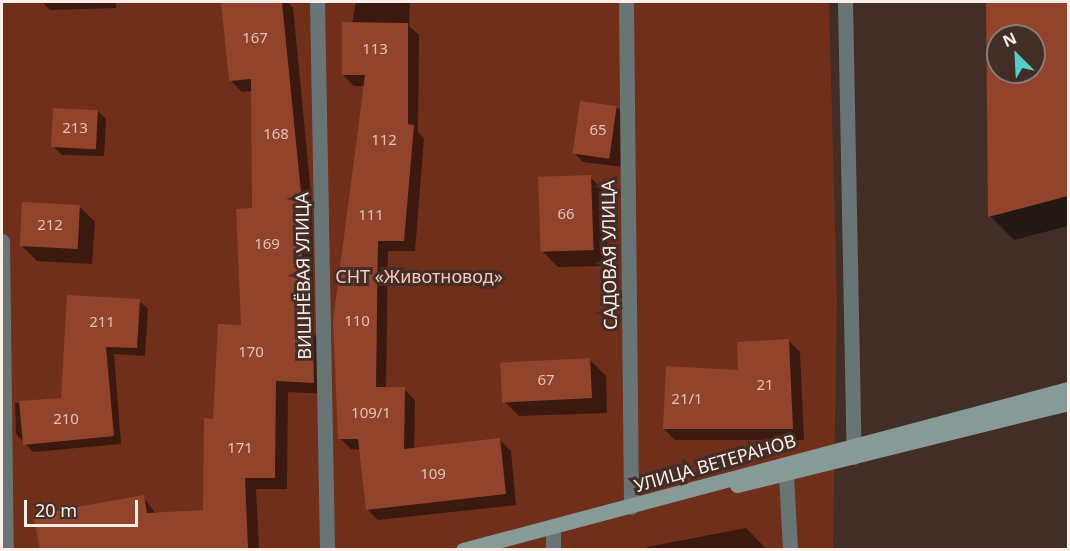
<!DOCTYPE html>
<meta charset="utf-8">
<style>
body{margin:0}
#map{position:relative;width:1070px;height:551px;overflow:hidden;background:#432d27;font-family:"Noto Sans",sans-serif}
div>[style]{position:absolute}
[style*='--x']{left:calc(var(--x)*1px);top:calc(var(--y)*1px);width:calc(var(--w)*1px);rotate:calc(var(--a)*1deg)}
.green>*{inset:0;background:#6f2f1b}
.shadow>*{inset:0;background:#0007}
.building>*{inset:0;background:#91432b;transform-origin:0 0}
.lane>*{height:15px;margin:-7.5px;padding:0 7.5px;transform-origin:7.5px;border-radius:7.5px;background:#697574}
.street>*{height:15px;margin:-7.5px;padding:0 7.5px;transform-origin:7.5px;border-radius:7.5px;background:#697574}
.secondary>*{height:15px;margin:-7.5px;padding:0 7.5px;transform-origin:7.5px;border-radius:7.5px;background:#869a98}
span{translate:-50% -50%;white-space:nowrap;text-align:center;line-height:1.15;-webkit-text-stroke:6px #432d27;paint-order:stroke}
.number-label{font-size:15px;color:#e2c3ba}
.number-label span{-webkit-text-stroke-width:0}
.street-label{font-size:18px;color:#fdeee9}
.park-label{font-size:18px;color:#f9cabc}
.frame{position:absolute;inset:0;border:3px solid #fdeee9;pointer-events:none}
.north{position:absolute;left:986px;top:24px;width:60px;height:60px;box-sizing:border-box;background:#432d27;border:2px solid #8d7a75;border-radius:50%;rotate:336deg;font-size:16px;font-weight:700;line-height:24px;text-align:center;color:#fdeee9}
.north::after{content:'';display:block;margin:auto;width:21px;height:27px;background:#55cec5;clip-path:polygon(50% 0,100% 100%,50% 72%,0 100%)}
.scale{position:absolute;left:24px;top:500px;width:114px;height:27px;box-sizing:border-box;border:3px solid #fdeee9;border-top:0;padding-left:8px;font-size:18px;line-height:21px;white-space:nowrap;color:#fdeee9;-webkit-text-stroke:4px #432d27;paint-order:stroke}
</style>
<div id="map">
<div class="green">
<div style="clip-path:polygon(2px 2px,829px 2px,837px 302px,833px 549px,2px 549px)"></div>
</div>
<div class="shadow">
<div style="clip-path:polygon(42px 2px,116px 2px,116px 8px,50px 10px)"></div>
<div style="clip-path:polygon(223px 2px,287px 2px,293px 7px,312px 205px,314px 334px,325px 345px,326px 394px,288px 392px,287px 489px,256px 489px,259px 550px,41px 550px,35px 516px,143px 497px,156px 514px,204px 511px,214px 420px,242px 326px,254px 209px,252px 91px,242px 92px,230px 80px)"></div>
<div style="clip-path:polygon(356px 2px,410px 2px,409px 26px,419px 35px,418px 132px,424px 138px,415px 251px,388px 251px,386px 389px,404px 389px,415px 400px,414px 449px,500px 440px,511px 451px,516px 505px,378px 520px,367px 509px,361px 450px,351px 449px,340px 438px,334px 321px,365px 86px,354px 86px,343px 75px)"></div>
<div style="clip-path:polygon(evenodd,987px 2px,1068px 2px,1068px 226px,1014px 240px,990px 216px,987px 2px,998px 36px,1034px 36px,1034px 72px,998px 72px,998px 36px)"></div>
<div style="clip-path:polygon(617px 107px,625px 116px,623px 167px,583px 162px,575px 154px)"></div>
<div style="clip-path:polygon(98px 111px,106px 119px,104px 156px,62px 155px,53px 146px)"></div>
<div style="clip-path:polygon(590px 177px,606px 193px,608px 266px,558px 267px,542px 251px)"></div>
<div style="clip-path:polygon(79px 206px,95px 222px,92px 264px,37px 261px,21px 245px)"></div>
<div style="clip-path:polygon(139px 301px,148px 309px,145px 356px,114px 354px,121px 444px,33px 452px,16px 434px,15px 403px,62px 399px)"></div>
<div style="clip-path:polygon(789px 341px,800px 352px,804px 440px,675px 440px,664px 429px)"></div>
<div style="clip-path:polygon(590px 360px,606px 376px,607px 413px,519px 416px,503px 400px)"></div>
<div style="clip-path:polygon(746px 528px,767px 550px,647px 550px,647px 547px)"></div>
</div>
<div class="building">
<div style="clip-path:polygon(221px 2px,282px 2px,301px 192px,303px 331px,313px 331px,314px 383px,276px 381px,275px 478px,245px 478px,248px 548px,40px 549px,33px 515px,144px 495px,147px 513px,203px 510px,204px 418px,213px 419px,218px 324px,241px 325px,236px 209px,252px 208px,251px 79px,229px 81px)"></div>
<div style="clip-path:polygon(evenodd,986px 2px,1068px 2px,1068px 196px,988px 217px,986px 2px,998px 36px,1034px 36px,1034px 72px,998px 72px,998px 36px)"></div>
<div style="clip-path:polygon(342px 22px,408px 23px,408px 124px,414px 125px,404px 241px,378px 241px,376px 387px,405px 387px,404px 449px,500px 438px,506px 494px,366px 510px,358px 439px,338px 439px,333px 321px,365px 75px,342px 75px)"></div>
<div style="left:580px;top:101px;width:37px;height:53px;rotate:8deg"></div>
<div style="left:53px;top:108px;width:45px;height:39px;rotate:3deg"></div>
<div style="left:591px;top:175px;width:75px;height:53px;rotate:88deg"></div>
<div style="left:22px;top:202px;width:58px;height:44px;rotate:3deg"></div>
<div style="clip-path:polygon(67px 295px,140px 299px,137px 348px,106px 347px,114px 436px,23px 445px,19px 401px,61px 398px)"></div>
<div style="clip-path:polygon(789px 339px,793px 429px,663px 429px,666px 366px,738px 370px,737px 342px)"></div>
<div style="left:590px;top:358px;width:40px;height:90px;rotate:87deg"></div>
</div>
<div class="lane">
<div style="--x:845;--y:2;--w:455;--a:88.9"></div>
</div>
<div class="street">
<div style="--x:317;--y:2;--w:548;--a:88.95"></div>
<div style="--x:626;--y:2;--w:505;--a:89.43"></div>
<div style="--x:2;--y:241;--w:309;--a:89.3"></div>
<div style="--x:786;--y:475;--w:75;--a:86.9"></div>
<div style="--x:553;--y:550;--w:21;--a:-90"></div>
</div>
<div class="secondary">
<div style="--x:737;--y:485;--w:341;--a:-13.9"></div>
<div style="--x:463;--y:550;--w:626;--a:-14.9"></div>
</div>
<div class="number-label">
<span style="left:255px;top:38px">167</span>
<span style="left:375px;top:49px">113</span>
<span style="left:75px;top:128px">213</span>
<span style="left:598px;top:130px">65</span>
<span style="left:276px;top:134px">168</span>
<span style="left:384px;top:140px">112</span>
<span style="left:566px;top:214px">66</span>
<span style="left:371px;top:215px">111</span>
<span style="left:50px;top:225px">212</span>
<span style="left:267px;top:244px">169</span>
<span style="left:357px;top:321px">110</span>
<span style="left:102px;top:322px">211</span>
<span style="left:251px;top:352px">170</span>
<span style="left:546px;top:380px">67</span>
<span style="left:765px;top:385px">21</span>
<span style="left:687px;top:399px">21/1</span>
<span style="left:371px;top:413px">109/1</span>
<span style="left:66px;top:419px">210</span>
<span style="left:240px;top:448px">171</span>
<span style="left:433px;top:474px">109</span>
</div>
<div class="street-label">
<span style="left:609px;top:255px;rotate:-91deg">САДОВАЯ УЛИЦА</span>
<span style="left:303px;top:276px;rotate:-91deg">ВИШНЁВАЯ УЛИЦА</span>
<span style="left:715px;top:463px;rotate:-16deg">УЛИЦА ВЕТЕРАНОВ</span>
</div>
<div class="park-label">
<span style="left:419px;top:276px">СНТ «Животновод»</span>
</div>
<div class="frame"></div>
<div class="north">N</div>
<div class="scale">20 m</div>
</div>
